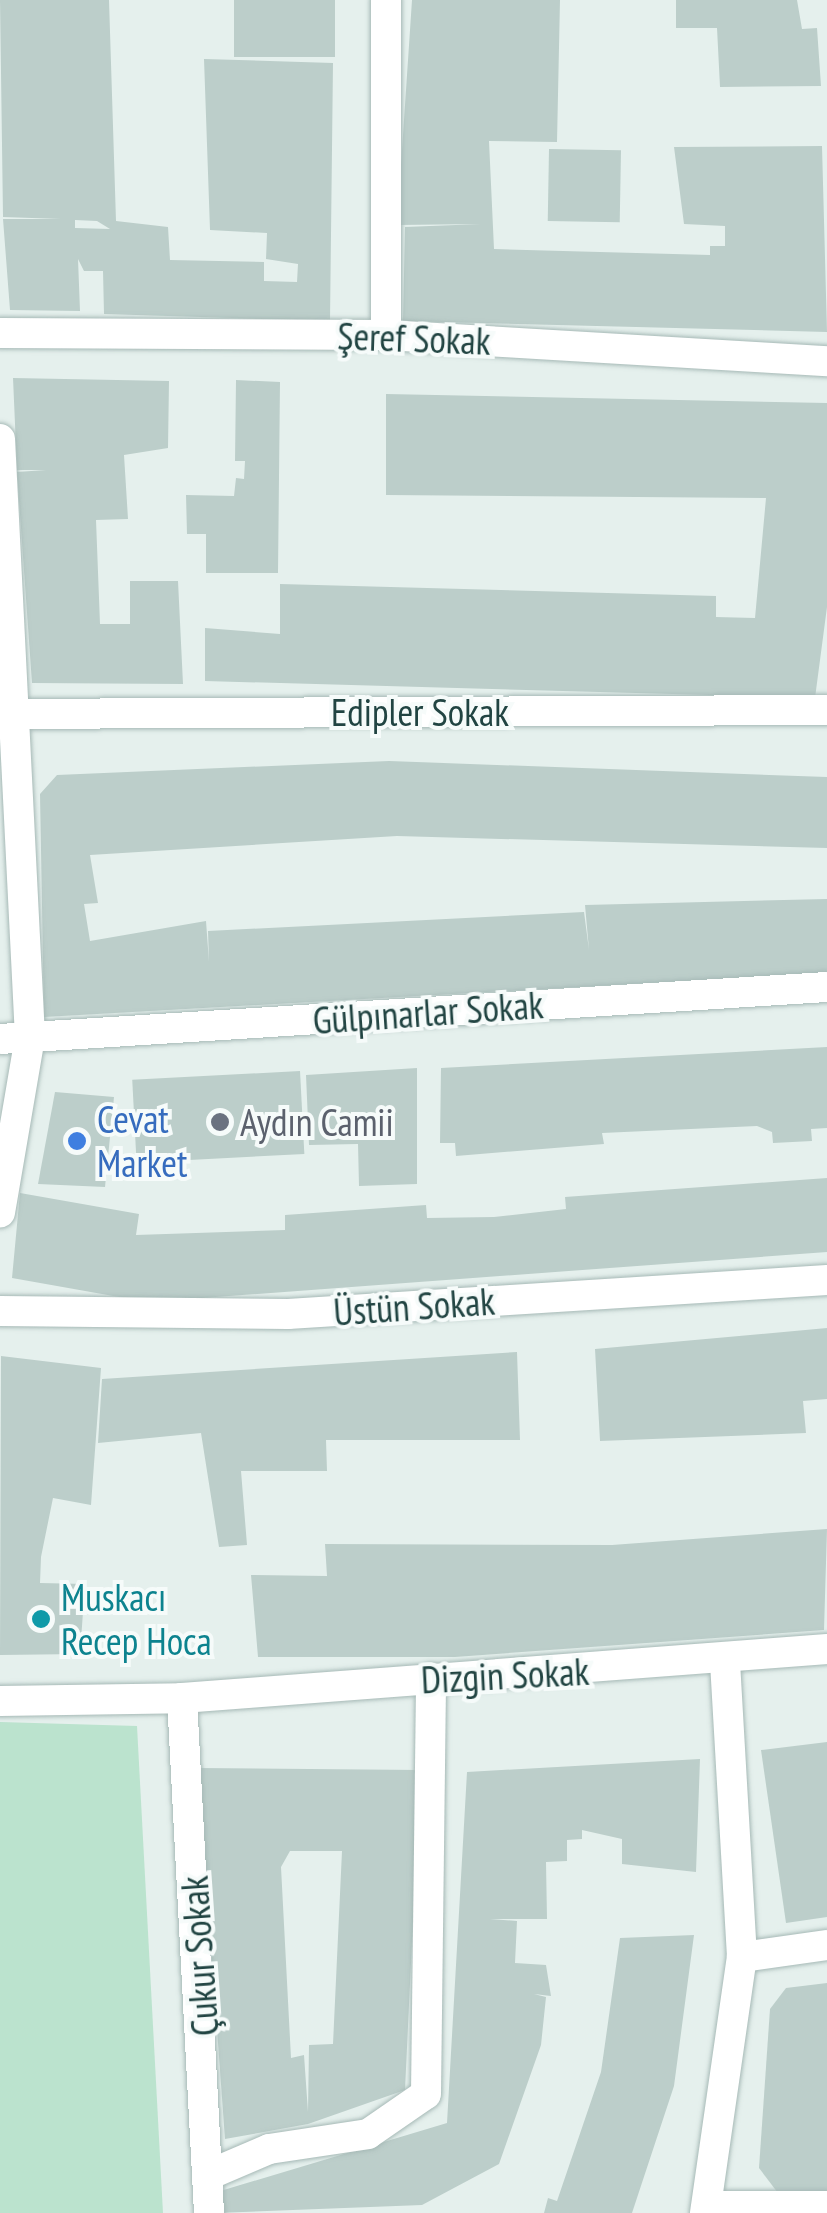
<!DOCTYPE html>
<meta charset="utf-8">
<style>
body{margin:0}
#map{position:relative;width:827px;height:2213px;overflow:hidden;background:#e5f0ed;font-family:"PT Sans Narrow",sans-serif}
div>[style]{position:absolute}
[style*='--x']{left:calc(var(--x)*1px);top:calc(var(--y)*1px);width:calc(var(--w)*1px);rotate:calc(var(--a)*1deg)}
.green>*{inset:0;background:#bbe3ce}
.building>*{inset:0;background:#bcceca;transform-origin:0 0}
.roads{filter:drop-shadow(0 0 2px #a6b9b6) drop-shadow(0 0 2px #a6b9b6)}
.minor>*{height:30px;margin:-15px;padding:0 15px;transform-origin:15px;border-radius:15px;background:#fff}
.dots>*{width:28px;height:28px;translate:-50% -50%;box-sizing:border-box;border:5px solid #f6fbfa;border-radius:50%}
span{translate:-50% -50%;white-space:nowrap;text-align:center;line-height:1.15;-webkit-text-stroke:8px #f6fbfa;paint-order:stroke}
.street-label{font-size:38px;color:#214442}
.shop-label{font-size:38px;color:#366cbe}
.left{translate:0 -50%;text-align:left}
.worship-label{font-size:38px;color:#5b616d}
.culture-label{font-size:38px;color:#0d838f}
</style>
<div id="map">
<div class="green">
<div style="clip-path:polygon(0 1722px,137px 1726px,163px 2213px,0 2213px)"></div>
</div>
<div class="building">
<div style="clip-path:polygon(evenodd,0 0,109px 0,116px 221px,168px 227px,170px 260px,264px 262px,264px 281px,297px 282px,298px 264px,266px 259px,267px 233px,210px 230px,204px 59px,333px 63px,330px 321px,104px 314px,103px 271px,84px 271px,78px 259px,80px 311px,10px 310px,3px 219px,61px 219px,3px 217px,0 0,75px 220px,97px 221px,110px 229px,75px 228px,75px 220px)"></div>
<div style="left:234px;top:0;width:101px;height:57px"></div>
<div style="clip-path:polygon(412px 0,560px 0,557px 142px,489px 141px,494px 249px,710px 255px,710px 246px,725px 246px,725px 226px,684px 224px,674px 147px,822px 146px,827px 332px,403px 321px,405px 227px,481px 224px,397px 225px)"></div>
<div style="clip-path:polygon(676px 0,797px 0,802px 29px,817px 28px,821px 86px,720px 87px,717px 28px,676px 28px)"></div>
<div style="left:549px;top:149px;width:72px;height:72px;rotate:1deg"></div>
<div style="clip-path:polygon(13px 378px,169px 381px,168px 448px,124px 455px,128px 519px,96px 520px,100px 624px,130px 624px,130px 581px,178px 581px,183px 684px,32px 683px,17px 472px,46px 470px,17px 470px)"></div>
<div style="clip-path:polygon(236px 380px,280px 382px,278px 573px,206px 573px,206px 534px,187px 534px,186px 495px,234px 496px,236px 478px,244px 479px,245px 461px,235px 461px)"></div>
<div style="clip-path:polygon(386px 394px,827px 403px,827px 607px,815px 698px,205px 681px,205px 628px,280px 634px,280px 584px,716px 596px,716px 617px,755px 618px,766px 498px,386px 495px)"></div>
<div style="clip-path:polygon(389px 761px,827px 777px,827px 848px,397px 836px,90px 855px,98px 903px,84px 904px,90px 941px,206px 921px,209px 962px,208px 931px,584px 912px,589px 950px,585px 905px,827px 899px,827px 973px,44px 1017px,40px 794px,57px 775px)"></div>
<div style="clip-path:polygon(827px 1047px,827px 1128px,811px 1129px,812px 1141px,773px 1143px,772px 1132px,757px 1126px,602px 1133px,604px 1144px,456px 1156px,455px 1143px,440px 1143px,441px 1068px)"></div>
<div style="clip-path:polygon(417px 1068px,417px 1184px,359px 1186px,358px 1144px,309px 1145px,306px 1075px)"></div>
<div style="left:300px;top:1071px;width:83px;height:168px;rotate:87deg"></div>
<div style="clip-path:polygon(55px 1092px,114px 1097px,105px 1187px,38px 1184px)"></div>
<div style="clip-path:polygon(827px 1178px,827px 1252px,147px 1302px,12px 1278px,20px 1193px,139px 1214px,136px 1235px,285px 1230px,285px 1215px,426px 1205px,427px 1218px,494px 1217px,566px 1209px,565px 1197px)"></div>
<div style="clip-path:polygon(827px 1328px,827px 1399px,803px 1401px,806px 1433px,600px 1441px,595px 1349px)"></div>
<div style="clip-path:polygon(517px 1352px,520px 1440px,326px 1440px,327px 1471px,241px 1471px,247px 1545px,219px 1547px,201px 1433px,98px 1443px,102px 1379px)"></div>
<div style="clip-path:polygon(1px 1356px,101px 1368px,91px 1505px,53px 1498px,41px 1557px,40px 1583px,85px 1584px,80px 1654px,0 1655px)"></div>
<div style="clip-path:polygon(827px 1529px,824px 1630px,455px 1657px,258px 1657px,251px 1575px,327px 1576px,325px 1544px,612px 1545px)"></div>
<div style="clip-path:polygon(827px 1742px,827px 1917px,786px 1923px,761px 1750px)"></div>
<div style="clip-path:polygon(700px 1759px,696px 1872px,622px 1864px,622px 1839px,582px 1830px,582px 1839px,567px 1840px,567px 1861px,546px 1862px,547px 1919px,490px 1919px,517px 1921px,515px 1963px,546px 1965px,551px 1996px,534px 1994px,546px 1997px,541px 2045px,499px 2164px,422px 2205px,217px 2213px,217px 2192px,447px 2123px,467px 1772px)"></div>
<div style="clip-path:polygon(evenodd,198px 1768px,420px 1770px,405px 2090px,308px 2124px,225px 2139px,198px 1768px,290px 1851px,342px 1851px,333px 2044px,309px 2045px,308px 2112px,304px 2055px,291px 2058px,281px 1867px,290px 1851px)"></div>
<div style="clip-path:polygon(694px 1935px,674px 2086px,632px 2213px,544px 2213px,548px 2198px,557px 2201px,601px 2072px,620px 1938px)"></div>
<div style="clip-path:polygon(827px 1983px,827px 2192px,781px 2197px,759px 2168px,770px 2009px,786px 1988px)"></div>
</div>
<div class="roads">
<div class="minor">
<div style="--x:386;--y:0;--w:335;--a:90"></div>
<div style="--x:0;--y:333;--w:386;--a:0.3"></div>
<div style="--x:386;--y:335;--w:442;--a:3.4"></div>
<div style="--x:0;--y:439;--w:599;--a:87.13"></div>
<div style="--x:30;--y:1037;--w:178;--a:99.7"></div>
<div style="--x:0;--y:714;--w:827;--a:-0.28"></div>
<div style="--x:0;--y:1039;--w:829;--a:-3.6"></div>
<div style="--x:0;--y:1311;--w:288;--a:0.6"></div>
<div style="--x:288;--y:1314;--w:540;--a:-3.61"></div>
<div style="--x:182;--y:1698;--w:516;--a:87"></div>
<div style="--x:0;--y:1701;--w:182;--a:-0.9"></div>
<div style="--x:182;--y:1698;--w:647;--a:-4.34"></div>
<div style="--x:742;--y:1957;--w:86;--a:-8"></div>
<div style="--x:213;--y:2173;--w:61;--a:-23.2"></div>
<div style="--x:269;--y:2149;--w:100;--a:-8.6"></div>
<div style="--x:368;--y:2134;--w:70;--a:-34.6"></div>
<div style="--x:426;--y:2094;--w:416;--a:-89.3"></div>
<div style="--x:707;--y:2206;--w:120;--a:0"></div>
<div style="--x:705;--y:2213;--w:259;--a:-81.8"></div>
<div style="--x:742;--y:1957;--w:294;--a:-93.3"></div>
</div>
</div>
<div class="dots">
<div style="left:220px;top:1122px;background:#6b7280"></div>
<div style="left:77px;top:1141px;background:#3f7fe0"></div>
<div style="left:41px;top:1619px;background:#0f9aa8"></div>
</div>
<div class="street-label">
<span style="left:414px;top:338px;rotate:2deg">Şeref Sokak</span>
<span style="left:420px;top:712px">Edipler Sokak</span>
<span style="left:428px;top:1012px;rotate:-4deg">Gülpınarlar Sokak</span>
<span style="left:414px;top:1306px;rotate:-4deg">Üstün Sokak</span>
<span style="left:505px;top:1675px;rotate:-3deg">Dizgin Sokak</span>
<span style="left:199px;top:1956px;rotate:-94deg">Çukur Sokak</span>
</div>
<div class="shop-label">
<span class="left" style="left:97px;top:1141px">Cevat<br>Market</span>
</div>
<div class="worship-label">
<span class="left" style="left:240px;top:1122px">Aydın Camii</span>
</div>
<div class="culture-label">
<span class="left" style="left:61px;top:1619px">Muskacı<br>Recep Hoca</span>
</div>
</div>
